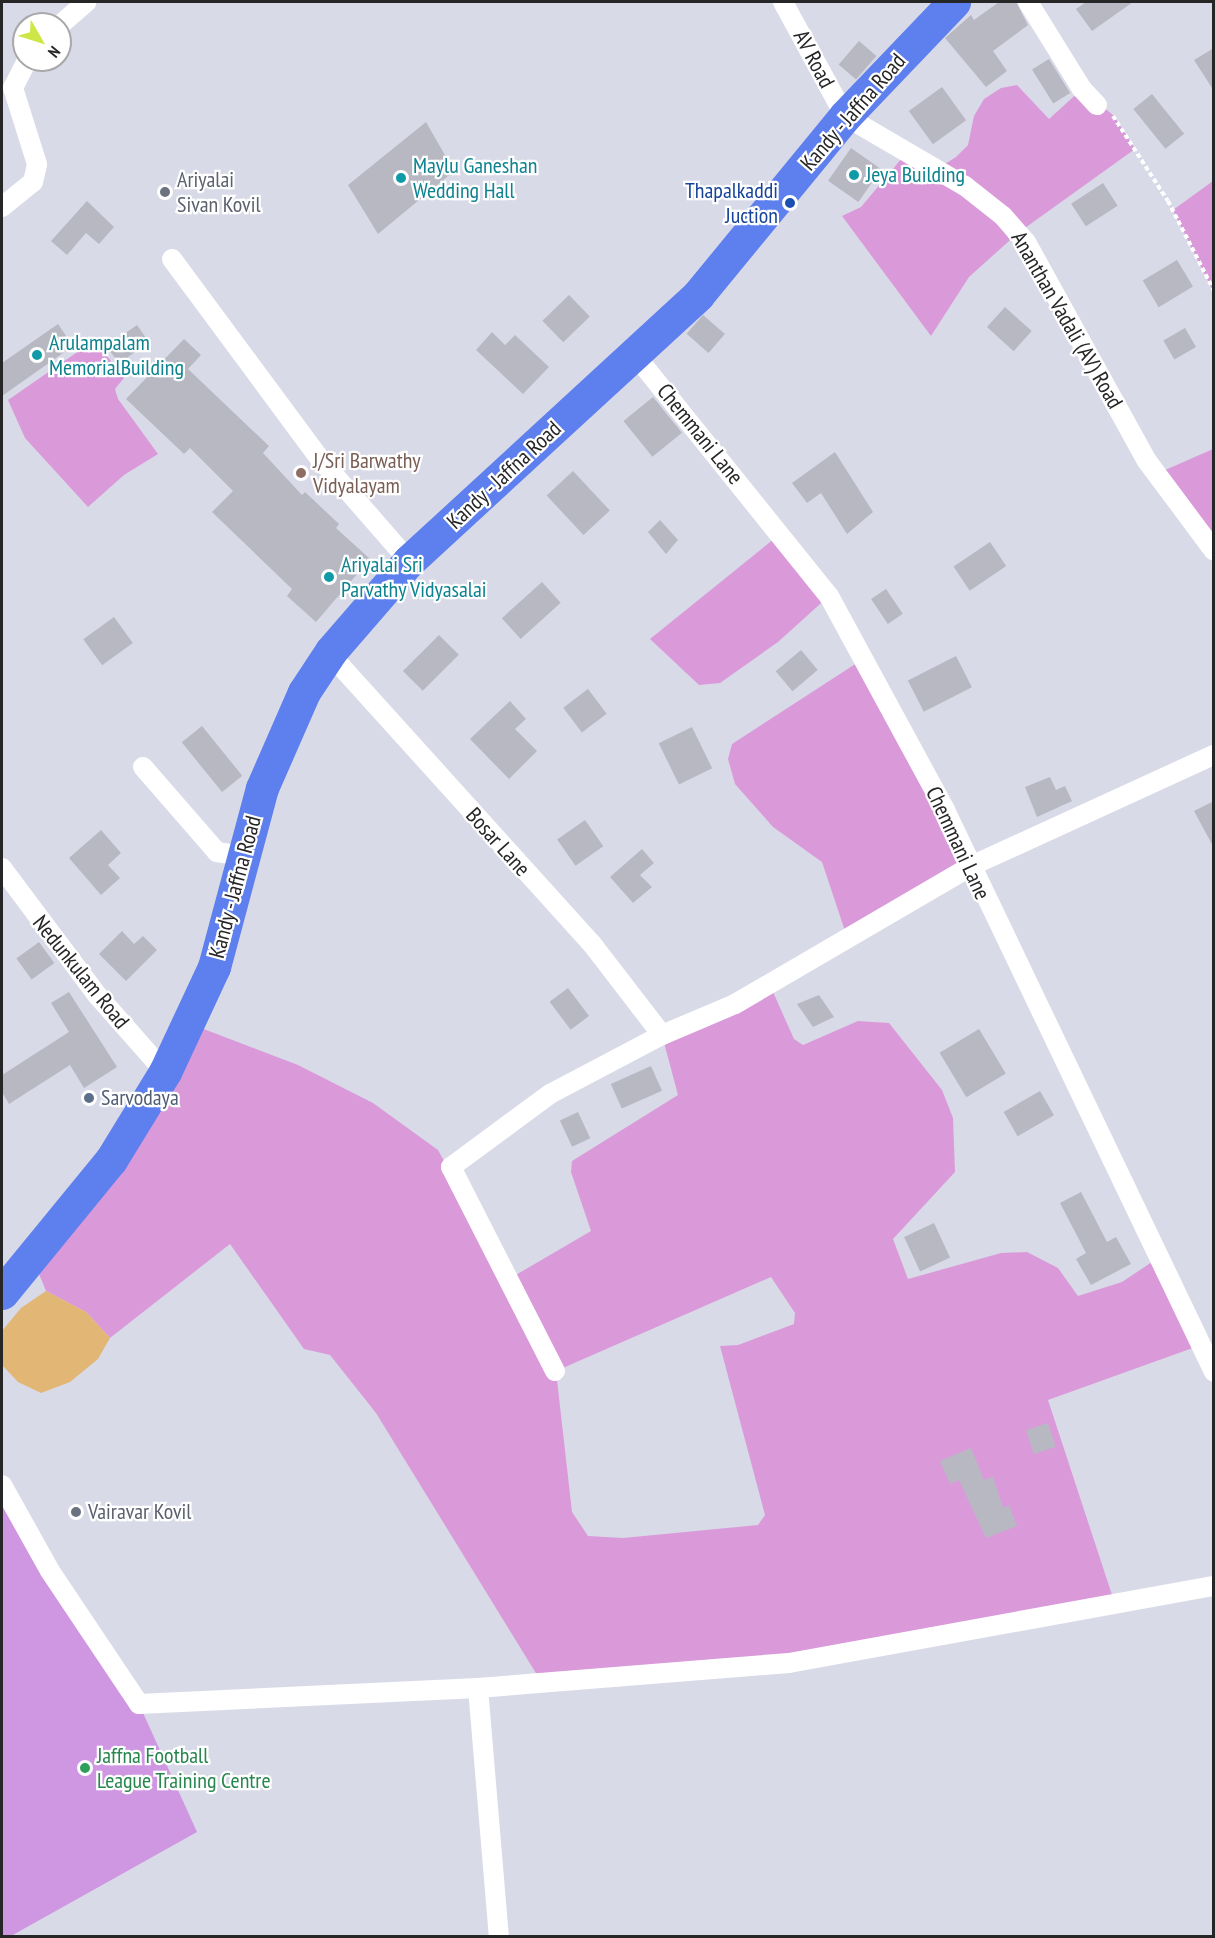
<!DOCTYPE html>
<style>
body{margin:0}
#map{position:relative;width:1215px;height:1938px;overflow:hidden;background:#d9dae8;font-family:"PT Sans Narrow",sans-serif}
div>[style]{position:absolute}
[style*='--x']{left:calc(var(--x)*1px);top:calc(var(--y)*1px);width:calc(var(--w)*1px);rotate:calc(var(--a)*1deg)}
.green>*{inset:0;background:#da9ada}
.pitch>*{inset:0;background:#cf96e1}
.water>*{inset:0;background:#e2b674}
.building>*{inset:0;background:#b8b8c3;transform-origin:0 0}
.path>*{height:4px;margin-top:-2px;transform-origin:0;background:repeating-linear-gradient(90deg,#fff 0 4.5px,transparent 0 7.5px)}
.street>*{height:20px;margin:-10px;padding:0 10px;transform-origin:10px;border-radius:10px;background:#fff}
.highway>*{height:33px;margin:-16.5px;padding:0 16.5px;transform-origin:16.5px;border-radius:16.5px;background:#5e7fee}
.dots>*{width:16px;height:16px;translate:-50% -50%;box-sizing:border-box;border:3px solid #fff;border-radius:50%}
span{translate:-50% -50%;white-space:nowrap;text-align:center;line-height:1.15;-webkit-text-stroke:4.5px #fff;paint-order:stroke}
.street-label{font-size:22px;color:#262626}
.culture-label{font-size:22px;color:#0d838f}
.left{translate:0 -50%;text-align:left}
.worship-label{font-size:22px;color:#5b616d}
.transit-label{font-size:22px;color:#164399}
.right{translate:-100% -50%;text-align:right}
.education-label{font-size:22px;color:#785e54}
.service-label{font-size:22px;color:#4e5e75}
.leisure-label{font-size:22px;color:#27864d}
.frame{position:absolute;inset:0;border:3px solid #262626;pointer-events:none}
.north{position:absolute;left:12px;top:12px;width:60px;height:60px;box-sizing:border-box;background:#fff;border:2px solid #a8a8a8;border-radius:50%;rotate:129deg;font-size:16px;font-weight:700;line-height:24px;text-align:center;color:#262626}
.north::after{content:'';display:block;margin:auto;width:21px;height:27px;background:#cfe746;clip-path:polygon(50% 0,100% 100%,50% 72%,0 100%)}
</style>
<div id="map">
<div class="green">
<div style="clip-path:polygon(1017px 85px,1049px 119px,1082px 89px,1114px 116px,1135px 149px,1018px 233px,969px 277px,931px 336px,842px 216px,861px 207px,907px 152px,937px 169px,956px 157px,968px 145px,974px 116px,984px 99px,1001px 88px)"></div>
<div style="clip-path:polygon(1213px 181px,1213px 291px,1173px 210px)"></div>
<div style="clip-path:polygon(89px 344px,101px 348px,124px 378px,115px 389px,118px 399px,158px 454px,124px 475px,88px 507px,25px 438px,8px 400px)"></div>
<div style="clip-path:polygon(1213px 449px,1213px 551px,1156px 474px)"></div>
<div style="clip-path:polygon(780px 534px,829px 596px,778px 642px,720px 683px,699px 685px,650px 639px)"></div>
<div style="clip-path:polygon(863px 659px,971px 866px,847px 937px,822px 862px,773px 827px,735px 784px,728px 759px,732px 744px)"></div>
<div style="clip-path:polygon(evenodd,769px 983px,794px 1039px,803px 1045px,858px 1021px,889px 1023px,942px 1090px,953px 1118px,955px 1172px,893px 1239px,908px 1279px,1001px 1253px,1027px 1252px,1058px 1268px,1078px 1296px,1122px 1282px,1161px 1256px,1201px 1345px,1048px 1400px,1114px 1601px,789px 1663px,542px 1683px,376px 1413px,330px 1355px,304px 1349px,230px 1244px,110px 1338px,86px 1312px,46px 1291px,33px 1259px,188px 1023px,298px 1065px,373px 1103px,438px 1150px,509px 1279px,591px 1231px,571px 1172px,572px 1161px,678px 1095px,662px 1035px,769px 983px,771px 1277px,795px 1313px,794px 1324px,738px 1345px,720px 1346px,765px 1515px,758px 1525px,623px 1538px,588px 1536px,572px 1512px,556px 1371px,771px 1277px)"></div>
</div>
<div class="pitch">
<div style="clip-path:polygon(2px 1485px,139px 1704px,197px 1832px,11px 1936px,2px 1936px)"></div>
</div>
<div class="water">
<div style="clip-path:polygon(46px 1291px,86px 1312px,110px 1338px,98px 1359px,70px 1382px,41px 1393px,18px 1382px,2px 1365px,2px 1331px,21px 1308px)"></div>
</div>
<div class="building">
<div style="clip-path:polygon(999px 2px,1016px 2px,1028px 25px,993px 51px,1007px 71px,986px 87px,945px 38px,971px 15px,974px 20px)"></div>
<div style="clip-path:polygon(1086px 2px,1133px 2px,1092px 31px,1076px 9px)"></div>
<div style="left:859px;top:41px;width:23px;height:31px;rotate:41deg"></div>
<div style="clip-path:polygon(1214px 48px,1214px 91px,1194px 60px)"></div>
<div style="left:1049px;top:59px;width:40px;height:20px;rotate:58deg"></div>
<div style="left:942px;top:87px;width:41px;height:41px;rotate:54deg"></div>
<div style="left:1152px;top:94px;width:51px;height:24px;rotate:51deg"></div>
<div style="clip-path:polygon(426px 122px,454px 171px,378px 234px,348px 185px)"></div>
<div style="left:851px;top:148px;width:37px;height:40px;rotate:35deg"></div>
<div style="left:1103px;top:183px;width:27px;height:38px;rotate:57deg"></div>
<div style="clip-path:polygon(87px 201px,114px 227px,99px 244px,86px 233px,67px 255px,51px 241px)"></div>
<div style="left:1177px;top:260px;width:31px;height:40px;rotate:59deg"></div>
<div style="left:569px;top:295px;width:30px;height:37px;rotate:46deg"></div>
<div style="left:1005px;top:307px;width:36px;height:27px;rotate:42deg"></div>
<div style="left:703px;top:315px;width:29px;height:25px;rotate:41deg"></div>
<div style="clip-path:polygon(58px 324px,73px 346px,2px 396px,2px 363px)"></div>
<div style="left:137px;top:325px;width:21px;height:37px;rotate:55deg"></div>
<div style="left:1185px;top:328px;width:22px;height:25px;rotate:60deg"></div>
<div style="clip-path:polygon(492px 332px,505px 345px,515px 335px,549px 367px,523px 394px,476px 350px)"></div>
<div style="clip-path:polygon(184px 339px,201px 355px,188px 369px,269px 446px,263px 453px,302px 495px,305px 492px,339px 524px,336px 528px,370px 559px,316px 622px,287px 596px,292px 589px,212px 512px,233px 491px,190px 448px,184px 454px,126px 399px)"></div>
<div style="left:653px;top:397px;width:46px;height:38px;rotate:51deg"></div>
<div style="clip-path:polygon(835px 452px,873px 512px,847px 534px,821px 493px,807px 503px,792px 483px)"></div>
<div style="left:573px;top:471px;width:54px;height:36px;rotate:47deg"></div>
<div style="clip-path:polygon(660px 520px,678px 540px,666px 554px,648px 532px)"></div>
<div style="left:990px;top:542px;width:29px;height:44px;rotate:56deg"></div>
<div style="left:542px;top:582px;width:28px;height:54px;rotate:48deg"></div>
<div style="left:886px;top:589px;width:30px;height:18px;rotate:56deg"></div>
<div style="left:114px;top:617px;width:32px;height:38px;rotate:54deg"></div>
<div style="left:439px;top:635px;width:28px;height:51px;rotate:45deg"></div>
<div style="left:801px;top:650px;width:26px;height:33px;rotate:50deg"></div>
<div style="left:956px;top:656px;width:35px;height:54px;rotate:63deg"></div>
<div style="left:588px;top:689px;width:31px;height:31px;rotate:53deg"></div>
<div style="clip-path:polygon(510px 701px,526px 719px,515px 729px,537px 751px,509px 779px,470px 739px)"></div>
<div style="left:202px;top:726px;width:64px;height:26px;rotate:51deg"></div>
<div style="left:692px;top:727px;width:46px;height:37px;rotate:64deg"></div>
<div style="clip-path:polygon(1050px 777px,1056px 790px,1065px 786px,1072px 801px,1037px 817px,1025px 787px)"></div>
<div style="clip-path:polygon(1214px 801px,1214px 848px,1194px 811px)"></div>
<div style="left:585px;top:820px;width:32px;height:34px;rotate:55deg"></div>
<div style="clip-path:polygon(101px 830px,121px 853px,108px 865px,120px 878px,101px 895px,69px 858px)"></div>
<div style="clip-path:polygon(642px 849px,654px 863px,640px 875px,652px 887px,633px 903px,610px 877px)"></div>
<div style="clip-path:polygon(122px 931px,134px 944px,143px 936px,157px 950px,126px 981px,99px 954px)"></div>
<div style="left:39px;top:942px;width:26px;height:28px;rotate:54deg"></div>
<div style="left:568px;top:988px;width:35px;height:23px;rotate:53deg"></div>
<div style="clip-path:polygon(69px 992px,117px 1067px,84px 1088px,70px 1065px,9px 1104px,2px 1092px,2px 1075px,69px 1032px,51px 1003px)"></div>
<div style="clip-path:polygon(819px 995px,834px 1017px,813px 1027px,797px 1004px)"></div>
<div style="left:979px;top:1029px;width:52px;height:46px;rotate:59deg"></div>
<div style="left:651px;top:1066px;width:27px;height:44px;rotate:66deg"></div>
<div style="left:1040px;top:1091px;width:28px;height:42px;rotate:60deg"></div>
<div style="left:578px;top:1112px;width:29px;height:20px;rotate:65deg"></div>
<div style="clip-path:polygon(1081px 1192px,1107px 1242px,1116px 1237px,1131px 1264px,1091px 1285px,1076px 1259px,1086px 1253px,1060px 1203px)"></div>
<div style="left:934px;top:1223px;width:38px;height:33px;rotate:65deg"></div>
<div style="left:1048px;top:1423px;width:25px;height:23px;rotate:72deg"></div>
<div style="clip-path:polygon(971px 1448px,984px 1480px,993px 1477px,1003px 1508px,1009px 1505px,1017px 1526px,986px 1538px,959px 1480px,950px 1484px,940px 1461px)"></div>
</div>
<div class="path">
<div style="--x:1113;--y:116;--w:101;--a:57.1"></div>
<div style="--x:1168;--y:201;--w:101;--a:62.9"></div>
</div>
<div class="street">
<div style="--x:783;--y:2;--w:130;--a:61.5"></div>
<div style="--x:845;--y:116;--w:139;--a:30.3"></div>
<div style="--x:965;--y:186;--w:48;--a:38.3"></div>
<div style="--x:1003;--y:216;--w:35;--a:49"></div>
<div style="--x:1026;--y:242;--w:250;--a:61.1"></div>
<div style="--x:1147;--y:461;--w:112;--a:53.3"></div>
<div style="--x:1028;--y:2;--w:102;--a:58.2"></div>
<div style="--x:1082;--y:89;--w:22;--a:47"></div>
<div style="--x:60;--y:25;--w:35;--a:-41"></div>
<div style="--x:2;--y:207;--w:40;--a:-39"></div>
<div style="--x:33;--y:182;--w:18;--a:-77"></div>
<div style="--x:37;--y:164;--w:80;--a:-107.5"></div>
<div style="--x:13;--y:88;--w:31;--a:-63"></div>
<div style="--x:172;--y:259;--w:250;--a:53.5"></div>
<div style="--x:321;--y:460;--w:134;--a:48.9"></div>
<div style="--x:635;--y:355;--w:309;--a:51.2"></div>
<div style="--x:829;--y:596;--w:243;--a:61.5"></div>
<div style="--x:945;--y:810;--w:623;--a:64.42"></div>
<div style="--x:329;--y:653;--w:392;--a:47.9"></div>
<div style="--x:592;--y:944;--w:115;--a:52.4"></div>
<div style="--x:143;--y:767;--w:113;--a:49"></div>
<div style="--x:217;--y:852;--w:25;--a:9"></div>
<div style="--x:2;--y:868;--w:159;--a:53.2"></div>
<div style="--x:97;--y:995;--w:103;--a:48.6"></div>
<div style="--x:555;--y:1371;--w:229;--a:-117"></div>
<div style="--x:451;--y:1167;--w:123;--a:-36.4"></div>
<div style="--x:550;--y:1094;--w:127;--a:-27.8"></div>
<div style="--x:662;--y:1035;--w:79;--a:-23"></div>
<div style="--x:735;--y:1004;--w:273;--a:-30.3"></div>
<div style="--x:971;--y:866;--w:267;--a:-24.6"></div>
<div style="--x:2;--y:1485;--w:98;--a:60.8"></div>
<div style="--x:50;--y:1571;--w:160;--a:56.2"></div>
<div style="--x:139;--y:1704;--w:339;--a:-2.7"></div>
<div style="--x:478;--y:1688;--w:312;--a:-4.6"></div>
<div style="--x:789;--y:1663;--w:432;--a:-10.3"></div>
<div style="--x:478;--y:1688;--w:249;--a:85.2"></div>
</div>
<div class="highway">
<div style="--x:2;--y:1293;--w:172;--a:-50.7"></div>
<div style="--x:111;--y:1160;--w:103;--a:-58.5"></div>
<div style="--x:165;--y:1072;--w:116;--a:-65"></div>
<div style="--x:214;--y:967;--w:185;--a:-75"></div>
<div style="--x:262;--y:788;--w:105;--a:-66.4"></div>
<div style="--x:304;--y:692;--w:49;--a:-56.6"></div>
<div style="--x:331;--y:651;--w:119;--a:-49.1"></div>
<div style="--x:409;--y:561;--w:393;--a:-42.6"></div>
<div style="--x:698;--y:295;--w:232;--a:-50.6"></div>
<div style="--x:845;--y:116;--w:158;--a:-46.3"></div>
</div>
<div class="dots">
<div style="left:854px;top:175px;background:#0f9aa8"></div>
<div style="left:401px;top:178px;background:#0f9aa8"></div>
<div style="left:165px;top:192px;background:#6b7280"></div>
<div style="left:790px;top:203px;background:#1a4fb4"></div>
<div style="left:37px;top:355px;background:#0f9aa8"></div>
<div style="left:301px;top:473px;background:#8d6e63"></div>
<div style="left:329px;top:577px;background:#0f9aa8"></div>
<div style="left:89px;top:1098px;background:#5c6f8a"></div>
<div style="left:76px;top:1512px;background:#6b7280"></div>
<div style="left:85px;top:1768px;background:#2e9e5b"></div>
</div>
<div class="street-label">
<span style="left:814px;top:59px;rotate:62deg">AV Road</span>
<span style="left:853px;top:112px;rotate:-49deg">Kandy - Jaffna Road</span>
<span style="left:1067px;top:320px;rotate:60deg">Ananthan Vadali (AV) Road</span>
<span style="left:700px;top:434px;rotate:51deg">Chemmani Lane</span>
<span style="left:504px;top:475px;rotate:-43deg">Kandy - Jaffna Road</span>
<span style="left:498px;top:842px;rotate:48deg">Bosar Lane</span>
<span style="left:958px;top:843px;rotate:65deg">Chemmani Lane</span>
<span style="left:235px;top:887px;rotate:-75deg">Kandy - Jaffna Road</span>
<span style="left:81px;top:972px;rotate:51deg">Nedunkulam Road</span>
</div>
<div class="culture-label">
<span class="left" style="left:413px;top:178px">Maylu Ganeshan<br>Wedding Hall</span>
<span class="left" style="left:866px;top:175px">Jeya Building</span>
<span class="left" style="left:49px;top:355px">Arulampalam<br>MemorialBuilding</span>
<span class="left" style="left:341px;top:577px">Ariyalai Sri<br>Parvathy Vidyasalai</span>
</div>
<div class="worship-label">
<span class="left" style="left:177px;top:192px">Ariyalai<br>Sivan Kovil</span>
<span class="left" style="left:88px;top:1512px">Vairavar Kovil</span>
</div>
<div class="transit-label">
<span class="right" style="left:778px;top:203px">Thapalkaddi<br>Juction</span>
</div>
<div class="education-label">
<span class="left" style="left:313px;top:473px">J/Sri Barwathy<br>Vidyalayam</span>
</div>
<div class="service-label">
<span class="left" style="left:101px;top:1098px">Sarvodaya</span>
</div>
<div class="leisure-label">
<span class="left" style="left:97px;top:1768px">Jaffna Football<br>League Training Centre</span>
</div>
<div class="frame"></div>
<div class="north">N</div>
</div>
